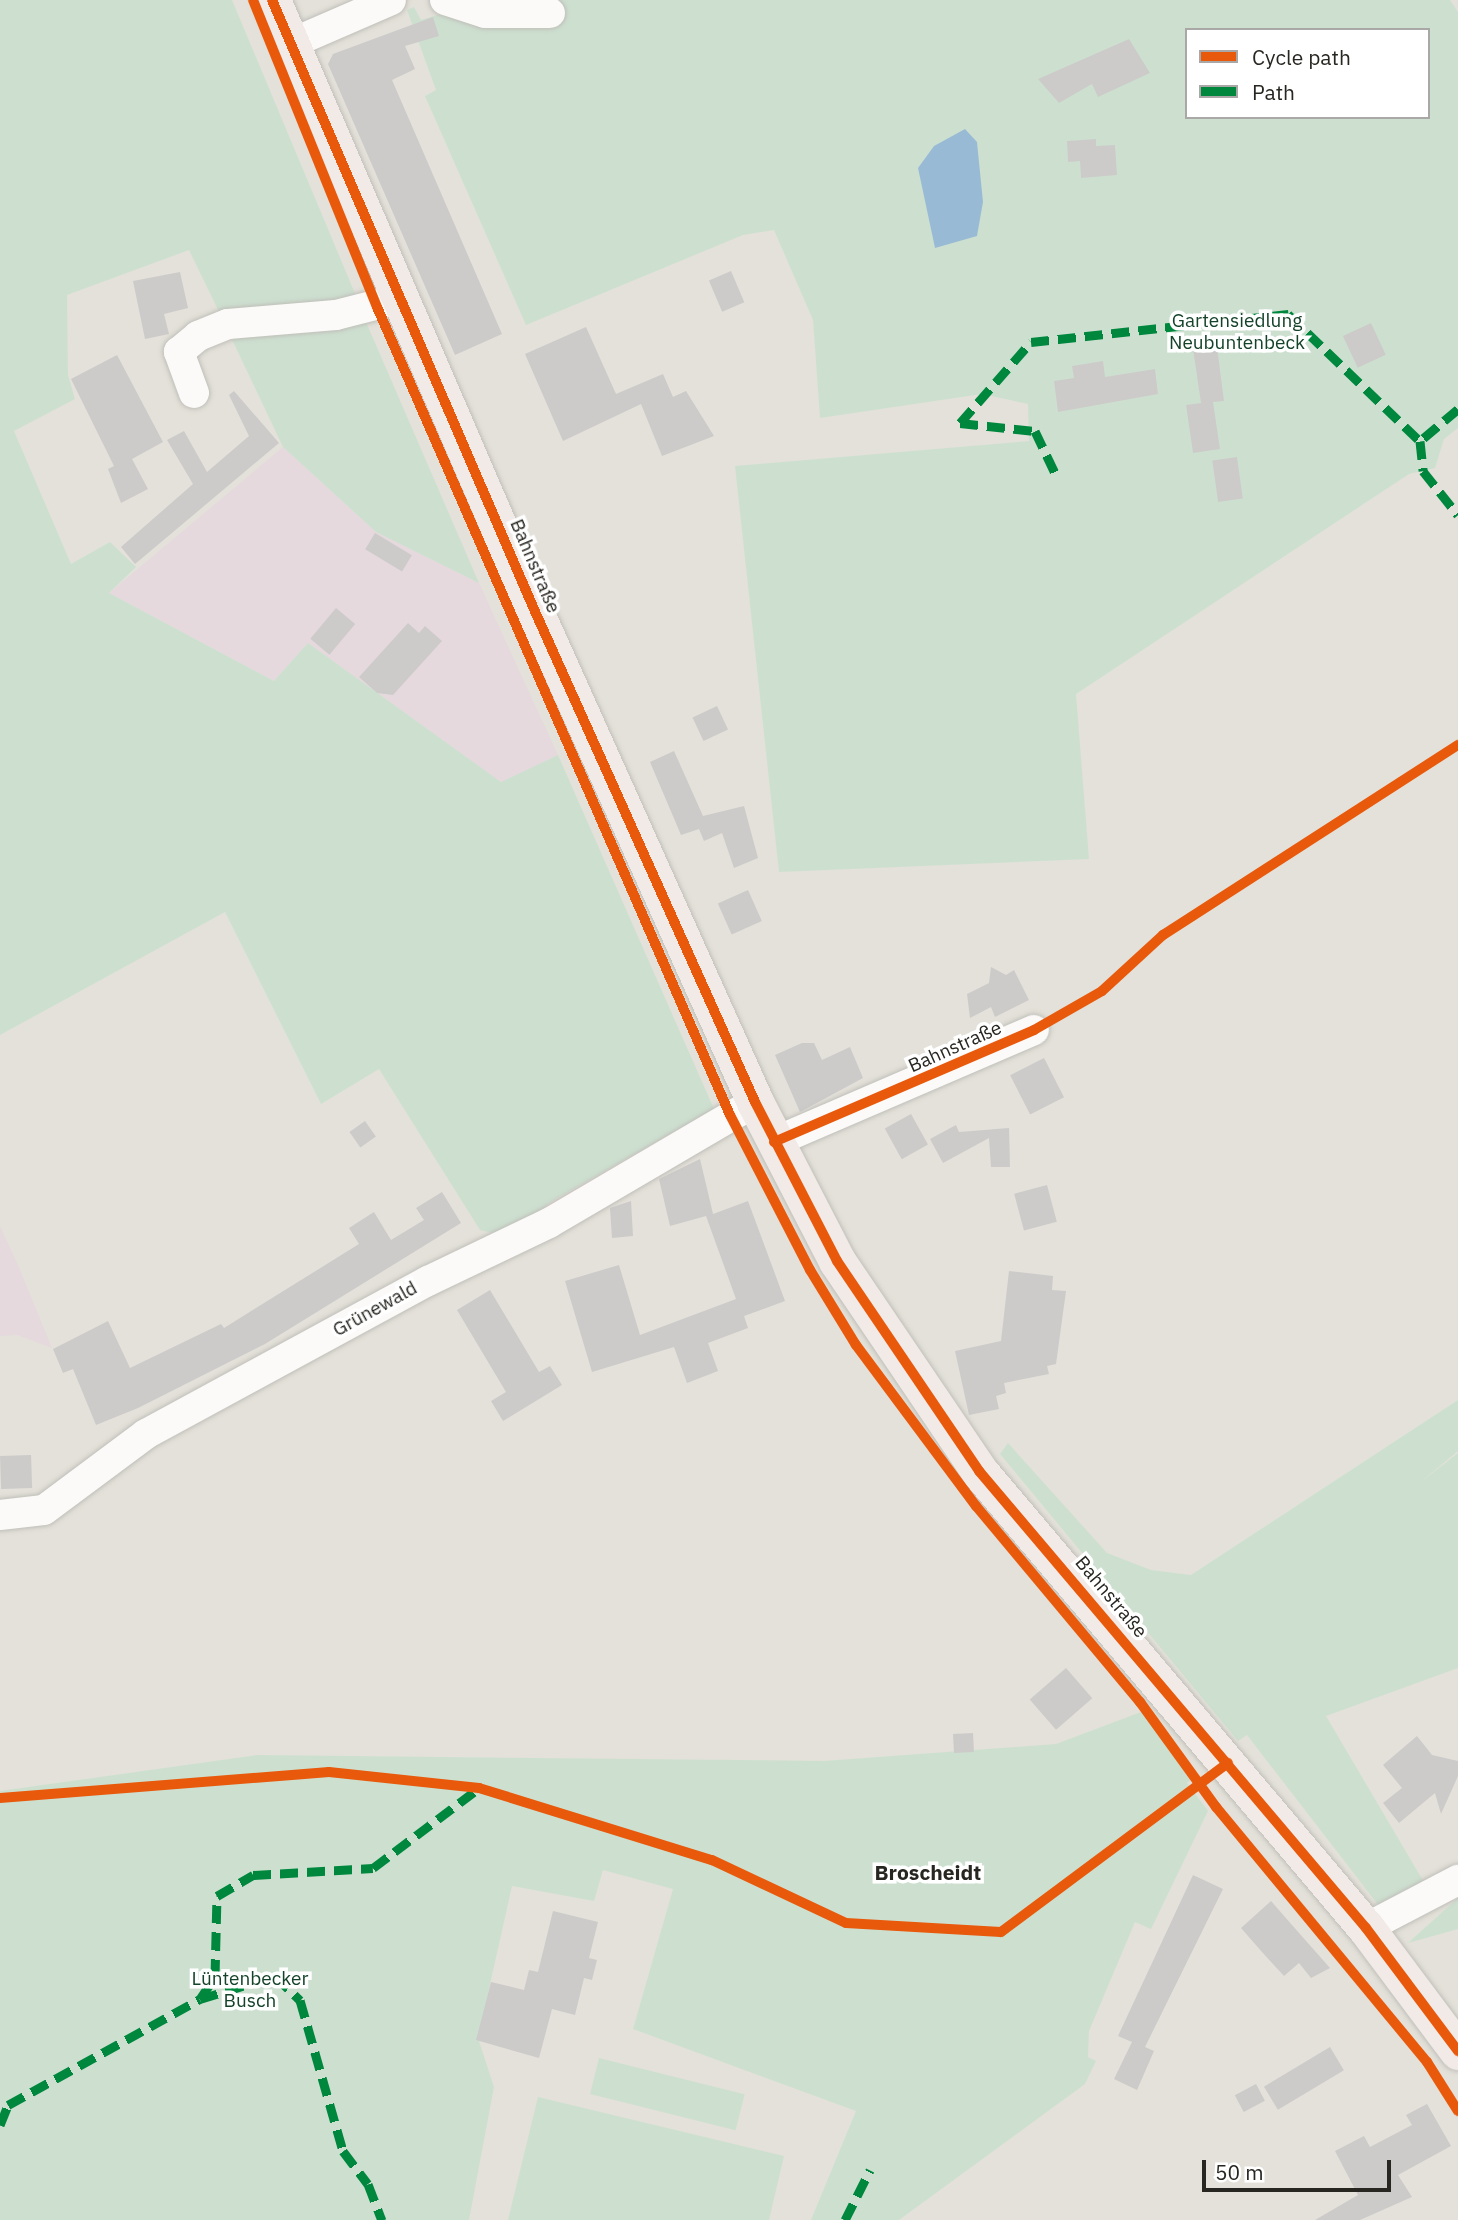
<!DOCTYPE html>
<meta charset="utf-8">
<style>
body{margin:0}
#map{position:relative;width:1458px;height:2220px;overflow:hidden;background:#e3e1d9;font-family:"IBM Plex Sans",sans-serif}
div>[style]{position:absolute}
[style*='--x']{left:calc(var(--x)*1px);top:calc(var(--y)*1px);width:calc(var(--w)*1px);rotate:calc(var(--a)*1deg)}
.commercial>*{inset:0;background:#e5d9de}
.green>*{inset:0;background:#cde0d0;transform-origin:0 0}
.water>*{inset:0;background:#99bad5}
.building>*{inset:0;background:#cccbca;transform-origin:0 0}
.roads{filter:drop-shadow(0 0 2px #c0bfb9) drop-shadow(0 0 2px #c0bfb9)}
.minor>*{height:30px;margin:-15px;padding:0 15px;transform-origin:15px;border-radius:15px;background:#fbfaf9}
.major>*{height:37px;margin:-18.5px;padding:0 18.5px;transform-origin:18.5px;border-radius:18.5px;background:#f1eae7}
.quiet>*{height:9px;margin-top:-4.5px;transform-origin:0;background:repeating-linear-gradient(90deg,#00873e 0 18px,transparent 0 27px)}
.cycleway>*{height:10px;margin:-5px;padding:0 5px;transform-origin:5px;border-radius:5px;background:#e8590c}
span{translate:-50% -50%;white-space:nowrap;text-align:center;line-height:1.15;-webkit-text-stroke:7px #fff;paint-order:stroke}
.park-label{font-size:19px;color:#15432a}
.street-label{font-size:19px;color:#272621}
.neighbourhood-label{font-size:21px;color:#272621;font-weight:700}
.legend{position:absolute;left:1185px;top:28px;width:245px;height:91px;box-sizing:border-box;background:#fff;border:2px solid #a9a8a6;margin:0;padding:9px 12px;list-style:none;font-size:21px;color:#272621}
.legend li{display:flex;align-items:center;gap:14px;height:35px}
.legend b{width:35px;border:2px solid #a9a8a6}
.scale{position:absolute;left:1202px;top:2160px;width:189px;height:32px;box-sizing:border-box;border:4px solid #272621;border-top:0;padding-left:9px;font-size:21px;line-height:24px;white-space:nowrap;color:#272621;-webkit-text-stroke:5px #fff;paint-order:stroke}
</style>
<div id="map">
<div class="commercial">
<div style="clip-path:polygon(283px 447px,376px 532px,479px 583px,558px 755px,502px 783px,308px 643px,274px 681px,109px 593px)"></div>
<div style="clip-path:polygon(0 1226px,18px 1265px,52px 1348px,17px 1335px,0 1336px)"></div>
</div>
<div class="green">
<div style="clip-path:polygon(0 0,232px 0,359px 303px,223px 320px,189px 250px,67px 295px,68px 375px,75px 399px,14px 431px,71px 564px,110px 542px,136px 567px,109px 593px,274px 681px,308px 643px,501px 782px,558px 755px,714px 1109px,552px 1201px,506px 1236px,480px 1230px,379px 1069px,321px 1104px,225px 912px,0 1035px)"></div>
<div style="clip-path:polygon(evenodd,464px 0,1450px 0,1458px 12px,1458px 428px,1444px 439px,1435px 468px,1409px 474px,1076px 694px,1089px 859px,779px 872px,735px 466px,1029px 441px,1028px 404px,982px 394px,820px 418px,813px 320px,774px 230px,743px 235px,526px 325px,425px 96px,436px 90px,407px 10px,414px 7px,421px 20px,460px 8px,464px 0,1187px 30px,1428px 30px,1428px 117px,1187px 117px,1187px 30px)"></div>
<div style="clip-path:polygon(363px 315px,479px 583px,376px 532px,283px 447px,228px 331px)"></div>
<div style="clip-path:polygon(1458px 1400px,1458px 1451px,1422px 1481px,1458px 1453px,1458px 1668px,1326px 1716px,1425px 1884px,1379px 1906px,1247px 1735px,1238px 1741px,1000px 1454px,1008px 1443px,1107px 1553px,1151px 1570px,1191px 1575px)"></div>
<div style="clip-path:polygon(1141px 1712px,1196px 1776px,1187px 1783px,1208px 1811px,1151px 1929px,1135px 1922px,1089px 2031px,1088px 2057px,1096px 2061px,1085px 2084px,899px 2220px,811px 2220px,856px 2111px,633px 2029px,673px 1889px,603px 1870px,594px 1901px,512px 1886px,478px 2038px,494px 2087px,469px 2220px,0 2220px,0 1791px,257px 1755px,824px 1761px,1056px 1744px)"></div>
<div style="clip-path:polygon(1458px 1898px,1458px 1929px,1408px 1943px)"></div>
<div style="left:599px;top:2058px;width:150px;height:37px;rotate:14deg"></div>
<div style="clip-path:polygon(538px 2097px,784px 2156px,769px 2220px,508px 2220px)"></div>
</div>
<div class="water">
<div style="clip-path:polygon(965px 129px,977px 142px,983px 202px,977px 236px,935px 248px,918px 168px,934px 146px)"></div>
</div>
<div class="building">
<div style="clip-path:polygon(433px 17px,439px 36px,405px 46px,415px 69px,392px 80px,502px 334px,455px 355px,328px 64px,333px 54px)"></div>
<div style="clip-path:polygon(1129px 39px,1150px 73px,1098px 97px,1092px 84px,1059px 103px,1038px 79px)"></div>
<div style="clip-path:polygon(1096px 139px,1096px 146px,1115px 145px,1117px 175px,1081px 178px,1080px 161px,1068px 162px,1067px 141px)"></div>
<div style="left:731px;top:271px;width:34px;height:24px;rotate:67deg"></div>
<div style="clip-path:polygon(180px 272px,188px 308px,164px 314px,169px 334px,145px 339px,133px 281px)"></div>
<div style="left:1371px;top:323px;width:35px;height:31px;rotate:65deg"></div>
<div style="clip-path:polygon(586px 327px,616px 394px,663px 374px,673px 397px,686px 391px,714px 436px,662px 456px,641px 404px,563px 441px,525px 354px)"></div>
<div style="clip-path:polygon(1216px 339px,1224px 401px,1213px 402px,1220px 449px,1193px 453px,1186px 405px,1201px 403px,1192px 342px)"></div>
<div style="clip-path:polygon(117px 355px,163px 442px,132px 459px,148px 489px,121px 503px,108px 469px,114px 466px,71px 379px)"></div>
<div style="clip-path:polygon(1103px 361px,1105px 377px,1155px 369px,1158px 394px,1058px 412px,1054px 381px,1074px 378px,1072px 366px)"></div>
<div style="clip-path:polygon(234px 391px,279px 443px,135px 564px,121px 547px,193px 484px,167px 440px,184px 431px,207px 472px,249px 436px,229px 395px)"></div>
<div style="left:1237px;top:457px;width:42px;height:25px;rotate:82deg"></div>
<div style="left:375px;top:533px;width:43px;height:19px;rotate:31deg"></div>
<div style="left:336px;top:608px;width:25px;height:40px;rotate:40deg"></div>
<div style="clip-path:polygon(408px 623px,419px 633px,425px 626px,442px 641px,393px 695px,377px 693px,359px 677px)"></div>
<div style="left:717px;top:706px;width:26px;height:27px;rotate:65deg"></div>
<div style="clip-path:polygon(674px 751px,703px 816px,744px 806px,758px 858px,734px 868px,722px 833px,704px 841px,699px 829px,681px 835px,650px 762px)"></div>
<div style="left:748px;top:890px;width:34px;height:33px;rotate:66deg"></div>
<div style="clip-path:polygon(991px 967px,1006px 975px,1014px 970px,1029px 1000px,995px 1017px,991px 1007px,970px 1018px,967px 994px,989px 983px)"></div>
<div style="clip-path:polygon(802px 1043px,814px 1043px,822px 1060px,850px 1047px,863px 1078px,800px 1112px,775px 1055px)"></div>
<div style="left:1044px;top:1058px;width:44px;height:38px;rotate:63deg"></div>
<div style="left:911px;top:1114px;width:35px;height:30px;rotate:61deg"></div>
<div style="left:365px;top:1121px;width:19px;height:19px;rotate:55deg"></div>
<div style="clip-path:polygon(956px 1125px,959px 1132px,1009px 1128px,1010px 1167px,991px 1167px,989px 1138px,943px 1163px,930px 1139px)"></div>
<div style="clip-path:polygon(700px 1159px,713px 1214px,748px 1201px,785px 1301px,744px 1316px,748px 1328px,708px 1343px,718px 1371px,687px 1383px,674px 1347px,592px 1372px,565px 1281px,619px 1265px,640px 1335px,736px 1299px,706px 1216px,670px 1226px,659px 1179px)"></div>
<div style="left:1047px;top:1185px;width:38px;height:34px;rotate:75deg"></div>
<div style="clip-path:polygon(442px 1192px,461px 1223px,265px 1344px,138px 1408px,96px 1425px,73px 1369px,63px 1373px,53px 1349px,108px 1321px,130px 1368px,221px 1324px,224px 1328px,359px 1244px,349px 1228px,374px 1212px,391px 1240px,424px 1220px,416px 1208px)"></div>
<div style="clip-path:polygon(631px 1201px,633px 1236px,612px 1238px,610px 1208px)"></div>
<div style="clip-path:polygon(1009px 1271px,1053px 1276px,1052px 1290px,1066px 1291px,1056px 1364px,1047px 1366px,1049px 1374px,1004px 1383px,1006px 1393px,996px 1396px,999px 1409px,969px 1415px,955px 1351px,1001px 1341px)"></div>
<div style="clip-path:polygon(490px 1290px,539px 1372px,550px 1366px,562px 1385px,503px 1421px,491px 1401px,506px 1392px,457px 1310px)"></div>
<div style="left:31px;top:1455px;width:33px;height:31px;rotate:88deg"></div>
<div style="left:1066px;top:1668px;width:40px;height:48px;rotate:49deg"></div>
<div style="left:973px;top:1733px;width:19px;height:20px;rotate:87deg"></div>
<div style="clip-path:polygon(1417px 1736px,1432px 1755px,1458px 1761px,1458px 1776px,1441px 1814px,1435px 1793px,1399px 1823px,1383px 1803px,1402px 1788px,1383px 1765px)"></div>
<div style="clip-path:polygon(1193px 1875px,1223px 1889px,1145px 2047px,1154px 2051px,1137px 2090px,1114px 2079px,1132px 2042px,1118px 2036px)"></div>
<div style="clip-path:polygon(1271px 1901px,1292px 1925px,1330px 1968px,1311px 1978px,1299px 1963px,1284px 1976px,1262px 1952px,1241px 1928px)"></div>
<div style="clip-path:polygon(553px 1911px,598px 1922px,589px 1958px,597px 1960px,592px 1980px,584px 1978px,575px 2015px,552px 2009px,539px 2058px,476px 2040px,491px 1982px,524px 1990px,529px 1970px,538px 1972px)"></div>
<div style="left:1330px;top:2047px;width:27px;height:77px;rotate:59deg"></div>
<div style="left:1256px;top:2084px;width:19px;height:24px;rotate:62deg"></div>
<div style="clip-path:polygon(1427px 2104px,1451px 2146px,1398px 2175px,1412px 2197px,1360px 2220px,1315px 2220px,1358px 2195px,1335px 2151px,1364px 2136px,1370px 2147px,1412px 2125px,1406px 2115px)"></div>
</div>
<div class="roads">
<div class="minor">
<div style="--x:445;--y:0;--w:42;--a:18"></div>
<div style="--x:485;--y:13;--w:65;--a:0"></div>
<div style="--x:290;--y:44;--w:110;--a:-23.5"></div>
<div style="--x:194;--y:393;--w:44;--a:-110.1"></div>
<div style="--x:179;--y:352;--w:25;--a:-40"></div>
<div style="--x:198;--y:336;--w:32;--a:-22"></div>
<div style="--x:228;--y:324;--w:108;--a:-4.8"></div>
<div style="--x:336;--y:315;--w:65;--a:-14.3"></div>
<div style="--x:774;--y:1142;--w:283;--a:-23.3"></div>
<div style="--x:0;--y:1515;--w:44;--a:-6.5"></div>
<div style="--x:44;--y:1510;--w:127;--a:-36.7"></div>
<div style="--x:146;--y:1434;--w:321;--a:-28.5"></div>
<div style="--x:428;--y:1281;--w:134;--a:-25.6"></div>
<div style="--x:549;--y:1223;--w:239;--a:-30.4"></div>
<div style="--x:1366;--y:1928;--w:104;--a:-27.6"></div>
</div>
<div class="major">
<div style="--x:272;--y:0;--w:661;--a:66.73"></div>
<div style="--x:533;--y:607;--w:543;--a:65.84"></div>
<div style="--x:755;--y:1102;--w:179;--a:62.7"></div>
<div style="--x:837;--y:1261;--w:254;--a:55.9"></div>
<div style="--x:979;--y:1471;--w:599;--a:49.74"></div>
<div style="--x:1366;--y:1928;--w:154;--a:53.2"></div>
</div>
</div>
<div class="quiet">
<div style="--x:1458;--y:409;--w:50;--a:139.9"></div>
<div style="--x:1420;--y:441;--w:30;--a:84"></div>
<div style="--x:1423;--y:471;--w:56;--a:51.5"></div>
<div style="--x:960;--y:423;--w:108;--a:-48.8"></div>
<div style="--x:1031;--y:342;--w:259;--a:-6.2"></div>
<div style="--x:1288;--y:314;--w:183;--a:43.9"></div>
<div style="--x:960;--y:423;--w:75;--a:6.1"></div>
<div style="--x:1035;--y:431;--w:49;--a:64.5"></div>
<div style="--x:200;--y:1999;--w:27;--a:-56"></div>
<div style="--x:215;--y:1977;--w:81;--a:-88.6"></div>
<div style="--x:217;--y:1896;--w:42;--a:-30.3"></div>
<div style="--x:253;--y:1875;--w:120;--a:-3.3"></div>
<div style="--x:373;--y:1868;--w:133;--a:-37"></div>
<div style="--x:0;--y:2125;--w:22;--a:-68"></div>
<div style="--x:8;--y:2105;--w:219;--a:-28.9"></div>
<div style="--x:200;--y:1999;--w:78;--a:-17"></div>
<div style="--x:275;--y:1976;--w:35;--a:44"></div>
<div style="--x:300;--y:2000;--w:157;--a:74.1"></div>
<div style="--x:343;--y:2151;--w:41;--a:52.9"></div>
<div style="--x:368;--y:2184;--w:39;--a:69"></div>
<div style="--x:845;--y:2220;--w:56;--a:-63.4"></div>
</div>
<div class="cycleway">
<div style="--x:253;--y:0;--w:331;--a:68"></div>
<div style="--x:377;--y:307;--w:882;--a:66.4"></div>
<div style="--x:730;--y:1115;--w:174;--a:62.7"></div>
<div style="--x:810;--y:1270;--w:88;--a:58.5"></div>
<div style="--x:856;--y:1345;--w:201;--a:53.3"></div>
<div style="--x:976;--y:1506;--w:256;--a:50.1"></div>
<div style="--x:1140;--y:1702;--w:130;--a:54.1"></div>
<div style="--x:1216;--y:1807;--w:331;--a:50.4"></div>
<div style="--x:1427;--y:2062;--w:58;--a:57.7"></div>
<div style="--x:272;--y:0;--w:661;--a:66.73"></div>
<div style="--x:533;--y:607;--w:543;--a:65.84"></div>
<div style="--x:755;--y:1102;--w:179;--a:62.7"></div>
<div style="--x:837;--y:1261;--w:254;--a:55.9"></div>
<div style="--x:979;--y:1471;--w:599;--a:49.74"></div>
<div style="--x:1366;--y:1928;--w:154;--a:53.2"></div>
<div style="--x:774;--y:1142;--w:283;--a:-23.3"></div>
<div style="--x:1034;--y:1030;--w:78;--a:-29.8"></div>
<div style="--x:1102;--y:991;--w:83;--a:-42.6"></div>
<div style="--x:1163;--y:935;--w:351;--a:-32.8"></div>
<div style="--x:0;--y:1798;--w:330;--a:-4.5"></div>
<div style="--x:329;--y:1772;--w:151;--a:6.1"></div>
<div style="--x:479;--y:1788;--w:244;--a:17.2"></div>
<div style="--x:712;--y:1860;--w:148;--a:25.2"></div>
<div style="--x:846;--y:1923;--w:155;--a:3.3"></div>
<div style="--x:1001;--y:1932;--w:283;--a:-36.7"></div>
</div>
<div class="park-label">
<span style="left:1237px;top:332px">Gartensiedlung<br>Neubuntenbeck</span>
<span style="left:250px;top:1990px">Lüntenbecker<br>Busch</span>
</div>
<div class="street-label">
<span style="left:535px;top:566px;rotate:67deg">Bahnstraße</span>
<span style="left:955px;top:1047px;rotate:-24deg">Bahnstraße</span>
<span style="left:375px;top:1309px;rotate:-29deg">Grünewald</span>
<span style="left:1111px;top:1597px;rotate:50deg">Bahnstraße</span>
</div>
<div class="neighbourhood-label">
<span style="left:928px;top:1872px">Broscheidt</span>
</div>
<ul class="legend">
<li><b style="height:9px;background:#e8590c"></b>Cycle path</li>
<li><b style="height:9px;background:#00873e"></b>Path</li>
</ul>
<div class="scale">50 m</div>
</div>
